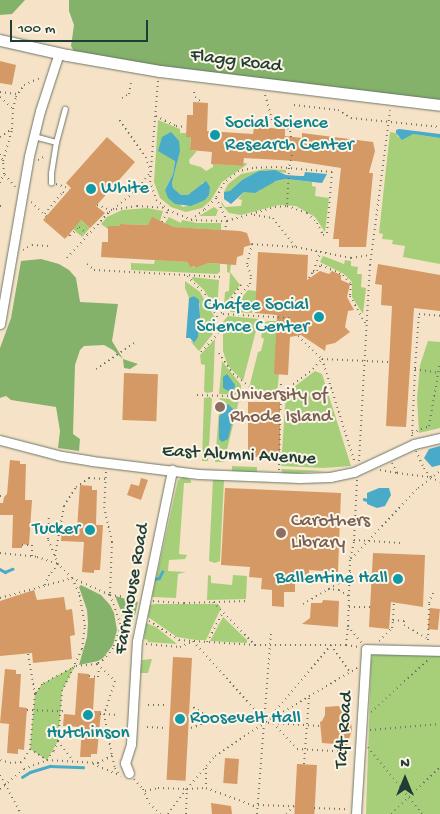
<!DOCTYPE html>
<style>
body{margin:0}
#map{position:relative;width:440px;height:814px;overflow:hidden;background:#f6e2c7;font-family:"Gochi Hand",sans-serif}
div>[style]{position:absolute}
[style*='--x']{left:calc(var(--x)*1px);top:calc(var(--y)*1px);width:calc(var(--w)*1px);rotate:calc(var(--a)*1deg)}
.green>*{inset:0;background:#a7cf7a;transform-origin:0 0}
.forest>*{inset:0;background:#85b26a}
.water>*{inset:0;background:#4aabc9}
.stream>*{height:2.5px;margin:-1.25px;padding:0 1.25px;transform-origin:1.25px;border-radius:1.25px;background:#4aabc9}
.building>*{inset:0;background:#d49964;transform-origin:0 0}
.path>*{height:2px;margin-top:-1px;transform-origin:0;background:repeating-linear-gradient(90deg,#6a7767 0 1px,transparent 0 5px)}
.roads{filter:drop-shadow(0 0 1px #6a7767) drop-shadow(0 0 1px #6a7767)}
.service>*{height:4.5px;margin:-2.25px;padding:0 2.25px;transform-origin:2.25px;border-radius:2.25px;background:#fff}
.minor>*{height:9px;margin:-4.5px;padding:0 4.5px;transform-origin:4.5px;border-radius:4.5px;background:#fff}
.tertiary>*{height:11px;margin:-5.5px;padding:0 5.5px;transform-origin:5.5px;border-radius:5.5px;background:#fff}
.dots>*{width:14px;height:14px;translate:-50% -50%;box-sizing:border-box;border:2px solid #fcf5e5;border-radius:50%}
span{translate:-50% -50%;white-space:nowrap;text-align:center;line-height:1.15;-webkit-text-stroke:4px #fcf5e5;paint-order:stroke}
.street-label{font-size:19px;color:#1f3d34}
.culture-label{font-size:19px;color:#0d838f}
.left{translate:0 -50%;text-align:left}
.right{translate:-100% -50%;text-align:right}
.education-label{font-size:19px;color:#785e54}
.north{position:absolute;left:380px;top:754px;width:50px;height:50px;-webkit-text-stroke:4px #fcf5e5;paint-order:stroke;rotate:0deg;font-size:14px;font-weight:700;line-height:20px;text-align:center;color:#1f3d34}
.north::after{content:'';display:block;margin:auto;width:18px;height:22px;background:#1f3d34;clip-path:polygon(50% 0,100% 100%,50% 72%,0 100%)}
.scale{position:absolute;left:10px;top:20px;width:138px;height:22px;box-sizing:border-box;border:2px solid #1f3d34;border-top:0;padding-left:6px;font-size:15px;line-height:18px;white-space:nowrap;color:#1f3d34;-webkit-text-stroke:4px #fcf5e5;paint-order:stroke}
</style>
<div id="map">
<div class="green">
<div style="clip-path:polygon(evenodd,158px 120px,180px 129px,180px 133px,186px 133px,186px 137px,191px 137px,190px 150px,197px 151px,189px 160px,190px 164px,201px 167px,206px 171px,213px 167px,213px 164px,243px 166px,243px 163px,247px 163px,246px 165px,222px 182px,211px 200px,202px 208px,186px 212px,171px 207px,160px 198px,154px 182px,158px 120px,175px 160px,177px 163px,172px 183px,173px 188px,181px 195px,188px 195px,198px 190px,203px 182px,205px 200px,183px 207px,165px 190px,173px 174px,175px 160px)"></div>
<div style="clip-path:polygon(390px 132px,396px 133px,398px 137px,413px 134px,440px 138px,440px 264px,403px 257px,405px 246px,392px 244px,393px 240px,382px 239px,383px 234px,379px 233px)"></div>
<div style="clip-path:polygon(265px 169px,286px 170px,286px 173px,266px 170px,242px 180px,230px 192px,224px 192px,228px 184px,241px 174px)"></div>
<div style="clip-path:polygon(286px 179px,312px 182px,312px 186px,316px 187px,315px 196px,329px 198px,325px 232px,315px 217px,296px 206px,279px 205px,241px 215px,229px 213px,222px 205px,221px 201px,225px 207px,241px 206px,242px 200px,238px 199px,244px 192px,259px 191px,269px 183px)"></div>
<div style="clip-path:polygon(214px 207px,218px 210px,216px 216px,199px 216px)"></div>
<div style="clip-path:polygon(147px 208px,163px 211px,160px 221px,152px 218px,148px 225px,121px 224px,120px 226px,109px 226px,108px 229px,101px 224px,107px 217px,122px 210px)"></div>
<div style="left:70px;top:211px;width:26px;height:12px;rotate:40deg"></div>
<div style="clip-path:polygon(169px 217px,181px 223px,182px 220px,197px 223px,221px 223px,221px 230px,170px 227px,165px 223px)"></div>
<div style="clip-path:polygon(323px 256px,344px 264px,345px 260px,351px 261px,351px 266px,358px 267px,357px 274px,362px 274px,361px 287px,366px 288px,363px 314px,352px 297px,352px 282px,344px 274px,320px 262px)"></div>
<div style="clip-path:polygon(155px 260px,188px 262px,195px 268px,209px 263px,220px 264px,220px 272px,217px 274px,131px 270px,131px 263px,154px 264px)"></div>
<div style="clip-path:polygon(227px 264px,231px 264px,230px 272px,240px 285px,227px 301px,229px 304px,226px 307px,224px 307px,225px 292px,229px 291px,230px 273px,227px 272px)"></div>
<div style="clip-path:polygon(192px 277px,219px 280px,217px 311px,204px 290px,192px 279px)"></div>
<div style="clip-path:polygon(185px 281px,200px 292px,214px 316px,215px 326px,212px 335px,199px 351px,190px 341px,194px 343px,199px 332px,200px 304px,194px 296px,189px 298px,185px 288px)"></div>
<div style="clip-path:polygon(248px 290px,256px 291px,256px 304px,247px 303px,246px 310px,253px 310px,252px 313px,230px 312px)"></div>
<div style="clip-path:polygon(228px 316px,259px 319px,243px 381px,228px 366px,223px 351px,223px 322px)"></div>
<div style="clip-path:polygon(268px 321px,277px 321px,279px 374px,277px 393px,275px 395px,252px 388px,250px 384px,258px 352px,261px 351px,264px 339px,261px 337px,265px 322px)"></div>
<div style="clip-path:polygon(215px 339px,213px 392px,206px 393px,204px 391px,205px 365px,201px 364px,200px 355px)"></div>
<div style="clip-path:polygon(428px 341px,440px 342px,440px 428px,419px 433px,417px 398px,420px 365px)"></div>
<div style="clip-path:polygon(222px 361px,241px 385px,241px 395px,219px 394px)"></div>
<div style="clip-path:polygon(315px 371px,322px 374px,351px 466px,323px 468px,281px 466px,286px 393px)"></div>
<div style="clip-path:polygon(210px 397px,212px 399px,208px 461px,202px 461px,204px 398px)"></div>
<div style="clip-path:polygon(220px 398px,239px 400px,224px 462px,215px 462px)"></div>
<div style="clip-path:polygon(232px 466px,257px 467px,257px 472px,232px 472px)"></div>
<div style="clip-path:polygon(281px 469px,325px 471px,340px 470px,283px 474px)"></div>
<div style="clip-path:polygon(184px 477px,191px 480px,191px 483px,184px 483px,179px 554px,187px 555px,185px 559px,169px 560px,168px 571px,186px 572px,178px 574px,176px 598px,152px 597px,178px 480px)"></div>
<div style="clip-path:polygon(217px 478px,224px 480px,220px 561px,215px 563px,209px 561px,213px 479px)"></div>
<div style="clip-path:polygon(208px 575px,211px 576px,211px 583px,232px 585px,233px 575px,247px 576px,246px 599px,207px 600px)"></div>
<div style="clip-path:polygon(155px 604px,218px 604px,221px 608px,206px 640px,196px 640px,177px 637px,148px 617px,150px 605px)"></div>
<div style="clip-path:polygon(223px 617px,247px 640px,247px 643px,210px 641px)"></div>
<div style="clip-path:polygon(146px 623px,156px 627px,177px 644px,147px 642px,148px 640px,144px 639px)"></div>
<div style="clip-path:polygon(377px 652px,440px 655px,440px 814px,366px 814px,371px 661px,373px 654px)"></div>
<div style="clip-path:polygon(152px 659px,148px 673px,140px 673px,142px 660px)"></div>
<div style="clip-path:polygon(75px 666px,62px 691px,58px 741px,47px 760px,30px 749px,35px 694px,42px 684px)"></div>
</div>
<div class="forest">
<div style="clip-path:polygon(0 0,25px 0,12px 14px,0 15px)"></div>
<div style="clip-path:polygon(69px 0,440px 0,440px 107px,79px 60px,71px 46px,74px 25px,69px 11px)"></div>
<div style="clip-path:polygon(41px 259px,59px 264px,69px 270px,76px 278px,80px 302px,118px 304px,112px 341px,123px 359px,138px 364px,130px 369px,124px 368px,123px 359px,113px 350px,104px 345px,84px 346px,80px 350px,75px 365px,73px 434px,80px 439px,79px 451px,58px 448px,60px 431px,56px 407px,11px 400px,6px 396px,0 398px,0 348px,11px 318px,21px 261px)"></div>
<div style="clip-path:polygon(81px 585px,101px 595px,110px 605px,114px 613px,117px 630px,113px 645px,103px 658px,98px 661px,79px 665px,87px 637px,88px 623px,87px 610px,79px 587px)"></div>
<div style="clip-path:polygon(115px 596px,138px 602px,134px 619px,129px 621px,124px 618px)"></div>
</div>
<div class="water">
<div style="clip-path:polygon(399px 129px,440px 134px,440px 138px,413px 134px,402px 140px,396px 133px,396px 130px)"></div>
<div style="clip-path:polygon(171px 132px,179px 141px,180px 151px,172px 183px,173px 188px,181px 195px,188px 195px,206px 181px,210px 187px,209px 195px,205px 200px,191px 206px,175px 204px,168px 198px,165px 190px,173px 174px,175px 161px,158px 151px,162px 137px)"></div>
<div style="clip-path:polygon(275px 170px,286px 175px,300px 176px,304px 176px,305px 172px,327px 174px,322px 183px,286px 179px,276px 181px,255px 193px,244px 192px,231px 204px,224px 199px,224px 192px,230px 191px,242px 180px,259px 171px)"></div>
<div style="clip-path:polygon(194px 296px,199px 300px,200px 317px,198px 337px,194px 343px,190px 338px,186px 338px,189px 298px)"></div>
<div style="clip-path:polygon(227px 374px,235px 385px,234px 390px,230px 392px,223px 388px,223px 377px)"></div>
<div style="clip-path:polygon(228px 404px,235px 411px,228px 439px,222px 442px,219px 439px,219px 417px)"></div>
<div style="clip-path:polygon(440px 446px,440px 465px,432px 467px,424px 458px,429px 449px)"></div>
<div style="clip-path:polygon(379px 488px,389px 488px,391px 495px,385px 506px,377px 508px,367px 504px,367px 493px)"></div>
</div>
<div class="stream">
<div style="--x:364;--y:499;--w:3;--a:18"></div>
<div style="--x:0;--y:569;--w:6;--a:31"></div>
<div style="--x:5;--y:572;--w:8;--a:-23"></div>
<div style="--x:154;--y:579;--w:5;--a:-11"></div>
<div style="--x:159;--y:578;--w:7;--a:-63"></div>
<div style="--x:22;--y:777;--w:9;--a:-32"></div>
<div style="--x:30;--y:772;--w:21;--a:-17"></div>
<div style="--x:50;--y:766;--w:33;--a:2"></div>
</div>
<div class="building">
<div style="clip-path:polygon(0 61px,16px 65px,12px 85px,0 83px)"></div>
<div style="clip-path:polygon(193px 102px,208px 103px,207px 131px,253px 134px,254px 127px,285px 129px,285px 136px,302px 138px,302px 133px,373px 142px,375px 151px,369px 173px,373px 173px,366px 247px,339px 247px,339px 239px,333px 239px,341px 168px,296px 161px,244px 158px,243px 166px,211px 164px,212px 152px,190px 150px,191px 137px,186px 137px,187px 115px,193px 115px)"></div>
<div style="clip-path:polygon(107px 137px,135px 162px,96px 206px,105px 213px,90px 228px,81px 220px,65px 239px,43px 220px,71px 188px,66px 183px)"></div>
<div style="clip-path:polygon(152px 217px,173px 227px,240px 231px,247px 233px,251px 245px,244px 247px,243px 255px,237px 257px,236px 265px,209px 263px,195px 268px,194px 266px,190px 267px,188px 262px,101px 257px,102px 242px,108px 242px,108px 226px,120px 226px,120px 224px,148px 225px)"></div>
<div style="clip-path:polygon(258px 252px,308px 255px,307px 280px,320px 271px,329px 274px,332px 271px,341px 275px,341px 280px,350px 284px,347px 297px,354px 310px,348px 311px,345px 327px,350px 332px,335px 343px,326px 345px,325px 351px,301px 335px,290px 337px,288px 375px,274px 374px,277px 315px,255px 313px)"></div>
<div style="clip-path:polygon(378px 264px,440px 275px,440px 311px,414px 308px,406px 427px,386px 426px,392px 306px,381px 305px,382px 285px,375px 284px)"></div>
<div style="left:124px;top:373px;width:34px;height:47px;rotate:2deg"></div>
<div style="left:248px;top:402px;width:32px;height:55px"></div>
<div style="clip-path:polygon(10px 460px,20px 461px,20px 464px,26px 464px,25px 500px,32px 500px,29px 545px,22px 544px,22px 548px,12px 548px,13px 515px,0 515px,0 503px,3px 503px,4px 497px,7px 494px)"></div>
<div style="clip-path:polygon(141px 478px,148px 480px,141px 500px,127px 495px,131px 484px,139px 486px)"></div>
<div style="clip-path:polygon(80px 485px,92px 486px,92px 490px,97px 490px,96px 525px,103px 525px,100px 570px,94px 570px,94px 573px,82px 572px,84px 542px,61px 541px,62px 529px,77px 529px)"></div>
<div style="clip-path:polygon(225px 488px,341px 493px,338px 572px,309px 570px,309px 581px,295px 580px,295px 592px,284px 592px,284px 607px,272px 606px,272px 590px,261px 589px,262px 578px,249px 577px,250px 567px,221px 565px)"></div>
<div style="clip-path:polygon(373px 553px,425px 555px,423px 607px,391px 602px,389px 629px,369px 627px)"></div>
<div style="clip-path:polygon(34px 590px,37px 600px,64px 597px,66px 610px,72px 609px,75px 635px,70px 636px,72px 659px,33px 663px,32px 653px,0 656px,0 601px)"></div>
<div style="clip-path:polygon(323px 600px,339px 601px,338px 627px,302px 624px,310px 618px,311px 603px,322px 603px)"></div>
<div style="left:430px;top:608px;width:10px;height:21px;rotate:6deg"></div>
<div style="left:173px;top:657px;width:19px;height:123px;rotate:3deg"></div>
<div style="clip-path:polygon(5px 669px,16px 670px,16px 674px,21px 674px,19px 707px,27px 708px,24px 750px,18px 749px,18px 754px,7px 753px,9px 724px,0 723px)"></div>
<div style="clip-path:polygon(78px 673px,89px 674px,89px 678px,95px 678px,93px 711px,101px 711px,97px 754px,91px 754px,91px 757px,80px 757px,82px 727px,63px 726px,64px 714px,75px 715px)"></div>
<div style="clip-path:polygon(338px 706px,349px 709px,352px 730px,347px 745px,322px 743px,320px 722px,322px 721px,325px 715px,325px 707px)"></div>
<div style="left:225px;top:758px;width:14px;height:25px;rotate:4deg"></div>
<div style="left:297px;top:764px;width:20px;height:50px;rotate:3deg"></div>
<div style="clip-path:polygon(211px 803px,231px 806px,232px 814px,212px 814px)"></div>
</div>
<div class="path">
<div style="--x:158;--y:81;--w:100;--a:94.6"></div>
<div style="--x:150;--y:181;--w:20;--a:72"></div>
<div style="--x:156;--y:200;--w:16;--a:40"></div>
<div style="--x:168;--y:210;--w:25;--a:23"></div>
<div style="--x:191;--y:220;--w:36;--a:2"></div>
<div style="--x:227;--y:221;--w:50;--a:-16.3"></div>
<div style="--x:275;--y:207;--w:12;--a:-5"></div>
<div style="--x:287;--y:206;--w:21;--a:19"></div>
<div style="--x:307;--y:213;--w:14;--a:45"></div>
<div style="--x:317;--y:223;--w:13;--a:63"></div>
<div style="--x:323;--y:235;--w:4;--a:-27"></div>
<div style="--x:327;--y:233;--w:61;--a:-85.3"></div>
<div style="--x:332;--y:172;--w:55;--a:-174.8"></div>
<div style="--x:277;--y:167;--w:24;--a:178"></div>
<div style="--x:253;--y:168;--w:14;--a:168"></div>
<div style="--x:239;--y:171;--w:19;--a:141"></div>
<div style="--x:224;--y:183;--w:17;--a:118"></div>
<div style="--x:216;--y:198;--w:17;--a:135"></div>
<div style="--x:204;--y:210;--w:16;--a:142"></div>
<div style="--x:0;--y:92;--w:17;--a:7"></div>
<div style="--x:194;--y:92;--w:5;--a:79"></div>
<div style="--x:195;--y:97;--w:8;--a:40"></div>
<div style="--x:265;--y:95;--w:29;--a:74"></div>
<div style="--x:273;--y:123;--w:9;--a:-18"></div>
<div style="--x:282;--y:120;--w:14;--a:54"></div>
<div style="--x:290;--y:131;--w:19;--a:81"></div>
<div style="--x:293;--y:150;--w:18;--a:103"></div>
<div style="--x:289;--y:168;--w:38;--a:93"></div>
<div style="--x:0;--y:97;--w:18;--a:43"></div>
<div style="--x:122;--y:98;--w:8;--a:-30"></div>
<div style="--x:129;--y:94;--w:11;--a:-80"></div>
<div style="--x:294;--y:105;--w:44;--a:6.5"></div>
<div style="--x:338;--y:110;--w:15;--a:32"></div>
<div style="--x:351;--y:118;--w:89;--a:5.8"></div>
<div style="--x:156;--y:116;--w:22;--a:27"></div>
<div style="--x:176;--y:126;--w:10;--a:6"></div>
<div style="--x:0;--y:137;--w:12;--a:-35"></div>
<div style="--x:0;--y:154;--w:8;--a:67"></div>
<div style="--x:38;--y:160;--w:9;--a:-27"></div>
<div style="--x:0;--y:183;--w:11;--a:-68"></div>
<div style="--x:56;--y:184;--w:9;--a:18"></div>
<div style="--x:65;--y:187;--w:5;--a:37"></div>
<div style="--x:15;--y:187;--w:17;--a:-130"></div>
<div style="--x:4;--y:174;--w:13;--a:-94"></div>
<div style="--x:3;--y:161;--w:33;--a:-74"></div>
<div style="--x:12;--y:129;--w:20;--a:-87"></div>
<div style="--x:13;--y:109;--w:12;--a:-76"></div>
<div style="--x:16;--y:97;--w:14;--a:-56"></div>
<div style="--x:24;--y:85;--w:20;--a:-24"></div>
<div style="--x:216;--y:198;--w:25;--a:64"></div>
<div style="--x:227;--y:221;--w:9;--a:103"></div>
<div style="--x:31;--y:202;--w:21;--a:43"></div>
<div style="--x:97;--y:205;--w:15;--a:20"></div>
<div style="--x:111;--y:210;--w:26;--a:-9"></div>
<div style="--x:137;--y:206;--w:26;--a:4"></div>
<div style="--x:0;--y:206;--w:2;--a:0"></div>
<div style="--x:45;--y:214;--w:28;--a:-51"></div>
<div style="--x:63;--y:192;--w:4;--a:45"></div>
<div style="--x:254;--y:215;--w:19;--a:9"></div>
<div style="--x:273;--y:218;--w:36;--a:52"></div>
<div style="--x:162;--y:222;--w:13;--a:-63"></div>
<div style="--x:69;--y:235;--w:1;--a:45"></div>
<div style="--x:70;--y:236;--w:13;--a:-45"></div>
<div style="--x:79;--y:227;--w:12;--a:42"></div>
<div style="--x:23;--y:250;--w:10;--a:-29"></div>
<div style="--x:32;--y:245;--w:16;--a:4"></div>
<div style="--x:321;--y:251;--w:22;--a:111"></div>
<div style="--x:313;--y:272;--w:4;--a:-14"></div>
<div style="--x:317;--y:271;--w:7;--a:-56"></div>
<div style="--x:321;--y:265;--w:24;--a:24"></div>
<div style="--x:343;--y:275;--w:12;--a:48"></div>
<div style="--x:351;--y:284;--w:12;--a:95"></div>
<div style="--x:350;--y:296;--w:33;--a:61"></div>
<div style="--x:67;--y:258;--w:62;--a:-47.6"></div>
<div style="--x:109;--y:212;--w:34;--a:-38"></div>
<div style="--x:136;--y:191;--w:24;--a:-52"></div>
<div style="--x:151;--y:172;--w:15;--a:-110"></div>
<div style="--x:146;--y:158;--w:47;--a:-124.7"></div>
<div style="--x:87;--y:264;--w:9;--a:41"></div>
<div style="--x:94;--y:270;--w:128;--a:3.1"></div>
<div style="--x:187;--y:276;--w:25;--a:45"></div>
<div style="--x:205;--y:294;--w:27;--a:62"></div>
<div style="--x:309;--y:278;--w:7;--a:-56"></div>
<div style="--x:232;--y:304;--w:4;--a:-146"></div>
<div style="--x:229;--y:302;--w:21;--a:-55"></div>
<div style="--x:221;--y:313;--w:8;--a:-30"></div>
<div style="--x:228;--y:309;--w:33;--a:-49"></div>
<div style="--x:250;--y:284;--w:8;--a:-83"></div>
<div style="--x:251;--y:276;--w:13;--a:-108"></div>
<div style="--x:247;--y:264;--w:21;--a:-76"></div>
<div style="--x:252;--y:244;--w:44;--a:3.9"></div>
<div style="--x:296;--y:247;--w:56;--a:11.3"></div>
<div style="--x:351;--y:258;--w:20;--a:-9"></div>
<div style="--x:223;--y:314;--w:67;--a:3.4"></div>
<div style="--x:298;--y:336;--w:33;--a:44"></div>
<div style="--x:322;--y:359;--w:109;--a:72.4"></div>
<div style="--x:201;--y:352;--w:26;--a:-47"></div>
<div style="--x:219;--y:353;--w:25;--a:56"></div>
<div style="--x:233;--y:374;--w:24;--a:38"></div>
<div style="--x:252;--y:389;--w:21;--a:23"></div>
<div style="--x:415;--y:368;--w:54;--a:-85.8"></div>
<div style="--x:419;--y:314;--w:21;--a:5"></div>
<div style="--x:96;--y:369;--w:48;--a:-34"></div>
<div style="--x:281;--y:393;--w:40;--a:-37"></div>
<div style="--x:313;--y:369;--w:13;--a:-48"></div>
<div style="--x:322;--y:359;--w:67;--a:2.6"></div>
<div style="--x:197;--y:395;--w:85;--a:2"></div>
<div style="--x:412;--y:433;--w:18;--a:-22"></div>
<div style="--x:429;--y:426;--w:65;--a:-80.2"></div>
<div style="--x:412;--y:436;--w:67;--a:-87.4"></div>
<div style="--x:415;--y:369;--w:25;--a:9"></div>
<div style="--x:416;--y:451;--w:19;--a:65"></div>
<div style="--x:424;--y:468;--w:11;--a:52"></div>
<div style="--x:212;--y:459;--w:20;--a:-18"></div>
<div style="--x:359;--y:461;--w:196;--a:-86.8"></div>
<div style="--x:370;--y:265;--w:156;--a:-82.6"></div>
<div style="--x:392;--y:463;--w:11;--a:63"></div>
<div style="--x:397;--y:473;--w:34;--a:7"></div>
<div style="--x:431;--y:477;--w:10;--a:29"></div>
<div style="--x:279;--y:470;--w:88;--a:-88.7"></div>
<div style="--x:380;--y:470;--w:17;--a:10"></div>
<div style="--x:106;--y:472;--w:35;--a:93"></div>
<div style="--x:104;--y:507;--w:36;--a:77"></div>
<div style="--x:112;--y:542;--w:53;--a:92.2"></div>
<div style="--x:110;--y:595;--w:26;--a:7"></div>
<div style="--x:357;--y:480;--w:62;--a:92.8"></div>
<div style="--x:354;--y:542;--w:18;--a:103"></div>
<div style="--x:350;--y:560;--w:66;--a:91.7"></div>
<div style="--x:348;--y:626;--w:22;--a:51"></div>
<div style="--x:0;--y:496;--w:4;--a:0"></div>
<div style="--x:354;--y:540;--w:47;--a:3.7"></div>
<div style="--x:22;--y:545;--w:10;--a:0"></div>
<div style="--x:32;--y:545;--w:12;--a:90"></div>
<div style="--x:0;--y:553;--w:37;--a:6"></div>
<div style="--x:37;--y:557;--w:22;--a:18"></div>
<div style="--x:58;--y:564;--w:14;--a:129"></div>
<div style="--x:49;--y:575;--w:11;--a:112"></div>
<div style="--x:55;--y:556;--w:51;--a:-79.8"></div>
<div style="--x:64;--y:506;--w:22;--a:-58"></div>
<div style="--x:76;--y:487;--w:16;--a:-35"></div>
<div style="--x:89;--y:478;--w:16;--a:4"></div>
<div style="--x:351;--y:559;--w:98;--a:-46.7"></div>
<div style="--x:418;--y:488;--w:28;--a:-38"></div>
<div style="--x:328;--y:589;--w:11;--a:5"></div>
<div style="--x:339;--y:590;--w:12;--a:31"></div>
<div style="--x:0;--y:598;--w:75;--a:-15.5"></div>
<div style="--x:72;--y:578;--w:42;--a:24.1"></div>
<div style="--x:110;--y:595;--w:33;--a:70"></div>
<div style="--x:121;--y:626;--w:23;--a:110"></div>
<div style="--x:113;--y:648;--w:16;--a:130"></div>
<div style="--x:103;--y:660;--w:7;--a:146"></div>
<div style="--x:97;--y:664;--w:22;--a:175"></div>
<div style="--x:75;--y:666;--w:38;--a:151"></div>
<div style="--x:42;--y:684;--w:12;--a:125"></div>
<div style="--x:35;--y:694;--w:55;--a:95.2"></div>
<div style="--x:30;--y:749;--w:10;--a:119"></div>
<div style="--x:25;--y:758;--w:6;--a:135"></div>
<div style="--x:21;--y:762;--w:10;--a:174"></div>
<div style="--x:11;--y:763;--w:11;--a:-165"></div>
<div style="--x:153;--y:601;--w:31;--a:4"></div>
<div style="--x:184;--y:603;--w:64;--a:-1.8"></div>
<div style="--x:213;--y:602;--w:60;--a:45.7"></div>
<div style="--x:303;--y:604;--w:42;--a:-30.3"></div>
<div style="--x:339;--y:583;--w:16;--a:-45"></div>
<div style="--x:349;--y:607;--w:21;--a:0"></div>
<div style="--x:393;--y:620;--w:17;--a:-87"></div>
<div style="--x:149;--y:621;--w:36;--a:32"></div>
<div style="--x:179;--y:640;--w:76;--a:3.8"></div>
<div style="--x:255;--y:645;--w:91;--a:0"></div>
<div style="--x:346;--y:645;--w:19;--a:-84"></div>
<div style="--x:428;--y:640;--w:37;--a:-88"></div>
<div style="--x:429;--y:603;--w:11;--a:-68"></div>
<div style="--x:193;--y:641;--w:109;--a:48"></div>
<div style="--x:266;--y:722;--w:101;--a:-49.8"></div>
<div style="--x:331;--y:645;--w:33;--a:55"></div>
<div style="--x:379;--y:641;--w:18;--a:-45"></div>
<div style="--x:392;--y:628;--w:8;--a:-83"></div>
<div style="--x:393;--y:620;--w:11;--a:5"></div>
<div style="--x:404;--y:621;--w:4;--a:90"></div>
<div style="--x:404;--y:625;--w:28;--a:30"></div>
<div style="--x:207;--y:642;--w:34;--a:-62"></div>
<div style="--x:146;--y:644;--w:34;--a:5"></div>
<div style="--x:180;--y:647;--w:12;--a:-24"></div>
<div style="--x:346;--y:645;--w:13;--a:9"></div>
<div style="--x:28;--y:654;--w:41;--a:80.1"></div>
<div style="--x:97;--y:664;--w:25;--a:43"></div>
<div style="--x:115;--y:681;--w:35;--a:108"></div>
<div style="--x:104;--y:714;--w:14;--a:4"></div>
<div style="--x:89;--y:676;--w:9;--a:6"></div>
<div style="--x:98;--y:677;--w:10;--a:-84"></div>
<div style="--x:148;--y:705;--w:19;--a:0"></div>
<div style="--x:27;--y:710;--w:36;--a:2"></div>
<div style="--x:371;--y:712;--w:77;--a:-42.4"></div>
<div style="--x:100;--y:714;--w:4;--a:0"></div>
<div style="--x:104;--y:714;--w:43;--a:79.2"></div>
<div style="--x:112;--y:756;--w:12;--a:76"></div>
<div style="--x:115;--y:768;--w:6;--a:51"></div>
<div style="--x:203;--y:719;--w:117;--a:3.4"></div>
<div style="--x:273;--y:723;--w:35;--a:47"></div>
<div style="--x:297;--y:749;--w:54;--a:3.2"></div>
<div style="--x:147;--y:727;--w:18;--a:3"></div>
<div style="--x:191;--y:728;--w:10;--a:-17"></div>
<div style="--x:201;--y:725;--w:6;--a:-72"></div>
<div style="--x:203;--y:719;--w:6;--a:-90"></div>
<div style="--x:203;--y:713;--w:12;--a:-149"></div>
<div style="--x:370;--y:730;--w:70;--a:-4.9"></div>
<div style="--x:58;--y:741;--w:24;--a:52"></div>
<div style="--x:368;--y:747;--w:86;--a:51.1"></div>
<div style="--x:30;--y:749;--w:20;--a:33"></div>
<div style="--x:47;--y:760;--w:11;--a:-52"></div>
<div style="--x:54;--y:751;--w:11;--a:-68"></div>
<div style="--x:58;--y:741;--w:50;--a:-85.4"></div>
<div style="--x:62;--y:691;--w:47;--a:-64.5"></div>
<div style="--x:82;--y:649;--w:23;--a:-83"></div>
<div style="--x:85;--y:626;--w:34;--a:-100"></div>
<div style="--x:79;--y:593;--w:17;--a:-115"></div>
<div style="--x:72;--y:578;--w:20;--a:-135"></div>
<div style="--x:58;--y:564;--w:27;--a:-112"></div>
<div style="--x:48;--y:539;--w:24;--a:-88"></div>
<div style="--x:93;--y:764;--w:30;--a:23"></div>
<div style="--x:304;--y:764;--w:67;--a:-85.7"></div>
<div style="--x:206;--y:768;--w:20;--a:90"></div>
<div style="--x:0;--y:775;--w:44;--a:61.7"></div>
<div style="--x:134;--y:779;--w:13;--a:48"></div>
<div style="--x:143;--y:789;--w:15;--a:67"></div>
<div style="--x:149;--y:803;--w:16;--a:45"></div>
<div style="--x:0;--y:789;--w:31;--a:-40"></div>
<div style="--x:24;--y:769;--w:25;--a:-21"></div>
<div style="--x:47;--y:760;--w:51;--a:3.4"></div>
<div style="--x:98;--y:763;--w:16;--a:-27"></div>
<div style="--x:145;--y:791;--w:13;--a:-13"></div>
<div style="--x:158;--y:788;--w:29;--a:2"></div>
<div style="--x:258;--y:805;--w:36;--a:2"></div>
<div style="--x:294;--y:806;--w:11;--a:135"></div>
<div style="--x:314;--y:808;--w:33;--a:2"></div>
<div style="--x:168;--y:814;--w:31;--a:-53"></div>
<div style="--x:187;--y:789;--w:19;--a:-3"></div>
<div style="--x:206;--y:788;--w:54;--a:20.4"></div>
<div style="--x:186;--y:814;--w:25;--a:-88"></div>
<div style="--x:187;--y:789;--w:43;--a:-49.7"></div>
<div style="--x:215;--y:756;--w:61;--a:-33.7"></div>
<div style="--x:266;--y:722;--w:106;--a:-30.7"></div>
<div style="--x:257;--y:814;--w:181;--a:-85.6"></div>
<div style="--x:391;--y:814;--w:68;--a:-43.8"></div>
</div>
<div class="roads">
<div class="service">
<div style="--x:34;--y:136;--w:23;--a:15"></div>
<div style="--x:51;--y:183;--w:10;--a:-90"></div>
<div style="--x:51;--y:173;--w:31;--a:-81"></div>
<div style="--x:56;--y:142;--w:34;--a:-75"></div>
</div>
<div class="minor">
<div style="--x:0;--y:324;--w:170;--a:-80.2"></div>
<div style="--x:29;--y:156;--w:46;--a:-76.3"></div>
<div style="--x:40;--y:111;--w:61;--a:-71.9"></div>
<div style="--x:0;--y:440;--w:64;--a:14.5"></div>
<div style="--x:62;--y:456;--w:30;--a:9"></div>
<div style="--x:92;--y:461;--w:107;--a:7"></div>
<div style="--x:198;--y:474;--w:102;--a:2.2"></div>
<div style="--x:300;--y:478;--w:30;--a:-2"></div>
<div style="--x:330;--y:477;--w:25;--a:-12"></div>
<div style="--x:354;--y:472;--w:66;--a:-25"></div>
<div style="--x:414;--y:444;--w:27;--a:-13"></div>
<div style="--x:129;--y:773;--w:11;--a:-112"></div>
<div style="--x:125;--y:763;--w:20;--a:-72"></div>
<div style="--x:131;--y:744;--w:103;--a:-86.7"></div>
<div style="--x:137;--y:641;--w:175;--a:-78.4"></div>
<div style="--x:356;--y:814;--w:165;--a:-86.5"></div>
<div style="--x:366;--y:649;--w:74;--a:1.5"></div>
</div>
<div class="tertiary">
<div style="--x:0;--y:40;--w:69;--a:12.6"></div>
<div style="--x:67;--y:55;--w:94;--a:9.8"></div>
<div style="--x:160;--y:71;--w:282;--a:6.9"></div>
</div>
</div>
<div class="dots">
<div style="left:215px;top:135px;background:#0f9aa8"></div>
<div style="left:91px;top:189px;background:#0f9aa8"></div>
<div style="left:319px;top:317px;background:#0f9aa8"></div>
<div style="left:220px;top:407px;background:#8d6e63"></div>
<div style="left:90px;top:530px;background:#0f9aa8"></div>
<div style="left:281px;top:533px;background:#8d6e63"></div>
<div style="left:398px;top:579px;background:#0f9aa8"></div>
<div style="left:88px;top:715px;background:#0f9aa8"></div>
<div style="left:180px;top:719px;background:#0f9aa8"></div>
</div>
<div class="street-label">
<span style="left:236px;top:62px;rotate:7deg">Flagg Road</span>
<span style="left:239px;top:456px;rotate:3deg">East Alumni Avenue</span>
<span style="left:133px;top:589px;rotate:-80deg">Farmhouse Road</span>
<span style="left:345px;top:730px;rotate:-86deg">Taft Road</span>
</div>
<div class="culture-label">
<span class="left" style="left:225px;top:135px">Social Science<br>Research Center</span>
<span class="left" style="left:101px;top:189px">White</span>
<span class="right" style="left:309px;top:317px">Chafee Social<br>Science Center</span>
<span class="right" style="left:80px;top:530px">Tucker</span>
<span class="right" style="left:388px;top:579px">Ballentine Hall</span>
<span class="left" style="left:190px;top:719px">Roosevelt Hall</span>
<span style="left:88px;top:734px">Hutchinson</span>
</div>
<div class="education-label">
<span class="left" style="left:230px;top:407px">University of<br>Rhode Island</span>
<span class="left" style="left:291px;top:533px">Carothers<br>Library</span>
</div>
<div class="north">N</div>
<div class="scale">100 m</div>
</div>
